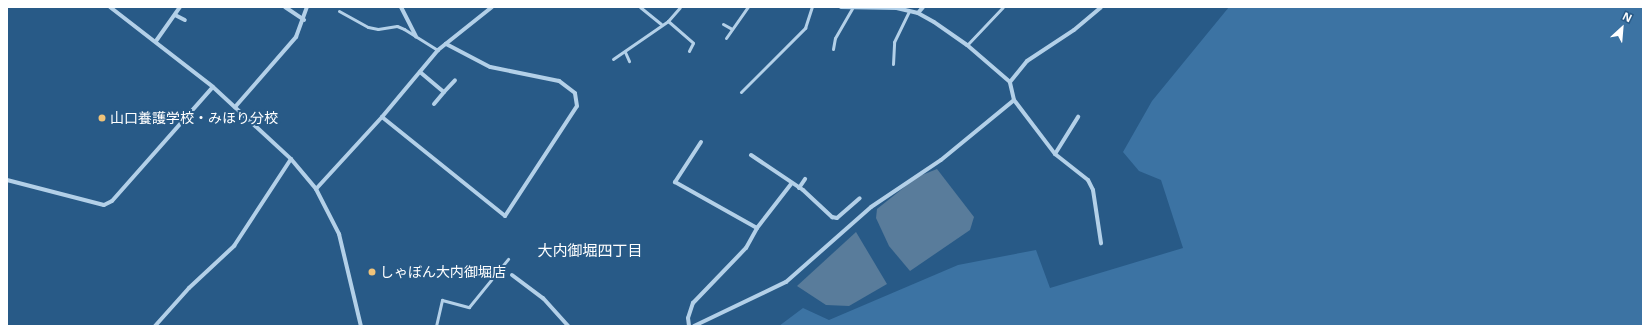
<!DOCTYPE html>
<meta charset="utf-8">
<style>
body{margin:0}
#map{position:relative;width:1650px;height:333px;overflow:hidden;background:#285a87;font-family:"Noto Sans","Noto Sans JP",sans-serif}
div>[style]{position:absolute}
[style*='--x']{left:calc(var(--x)*1px);top:calc(var(--y)*1px);width:calc(var(--w)*1px);rotate:calc(var(--a)*1deg)}
.green>*{inset:0;background:#3c73a3}
.water>*{inset:0;background:#597c9b}
.lane>*{height:3px;margin:-1.5px;padding:0 1.5px;transform-origin:1.5px;border-radius:1.5px;background:#b3d0e8}
.street>*{height:4px;margin:-2px;padding:0 2px;transform-origin:2px;border-radius:2px;background:#b3d0e8}
.dots>*{width:11px;height:11px;translate:-50% -50%;box-sizing:border-box;border:2px solid #285a87;border-radius:50%}
span{translate:-50% -50%;white-space:nowrap;text-align:center;line-height:1.15;-webkit-text-stroke:4px #285a87;paint-order:stroke}
.poi-label{font-size:14px;color:#fff}
.left{translate:0 -50%;text-align:left}
.neighbourhood-label{font-size:15px;color:#fff}
.frame{position:absolute;inset:0;border:8px solid #fff;pointer-events:none}
.north{position:absolute;left:1602px;top:8px;width:40px;height:40px;-webkit-text-stroke:3px #285a87;paint-order:stroke;rotate:26deg;font-size:11px;font-weight:700;line-height:16px;text-align:center;color:#fff}
.north::after{content:'';display:block;margin:auto;width:14px;height:18px;background:#fff;clip-path:polygon(50% 0,100% 100%,50% 72%,0 100%)}
</style>
<div id="map">
<div class="green">
<div style="clip-path:polygon(1229px 7px,1643px 7px,1643px 326px,779px 326px,803px 308px,829px 320px,958px 265px,1036px 250px,1050px 288px,1183px 248px,1161px 180px,1139px 171px,1123px 152px,1152px 101px)"></div>
</div>
<div class="water">
<div style="clip-path:polygon(937px 169px,974px 217px,970px 230px,910px 271px,889px 246px,876px 218px,877px 209px,917px 177px)"></div>
<div style="clip-path:polygon(856px 232px,887px 284px,849px 306px,826px 305px,797px 286px)"></div>
</div>
<div class="lane">
<div style="--x:640;--y:7;--w:27;--a:39"></div>
<div style="--x:339;--y:11;--w:33;--a:29"></div>
<div style="--x:368;--y:27;--w:10;--a:11"></div>
<div style="--x:378;--y:29;--w:19;--a:-9"></div>
<div style="--x:397;--y:26;--w:8;--a:23"></div>
<div style="--x:404;--y:29;--w:40;--a:32"></div>
<div style="--x:668;--y:21;--w:33;--a:41"></div>
<div style="--x:693;--y:43;--w:9;--a:117"></div>
<div style="--x:723;--y:24;--w:10;--a:29"></div>
<div style="--x:726;--y:38;--w:38;--a:-55"></div>
<div style="--x:967;--y:45;--w:52;--a:-46.5"></div>
<div style="--x:833;--y:49;--w:11;--a:-80"></div>
<div style="--x:835;--y:38;--w:34;--a:-60"></div>
<div style="--x:625;--y:52;--w:10;--a:66"></div>
<div style="--x:613;--y:59;--w:67;--a:-34.6"></div>
<div style="--x:668;--y:21;--w:18;--a:-49"></div>
<div style="--x:893;--y:64;--w:22;--a:-87"></div>
<div style="--x:894;--y:42;--w:34;--a:-64"></div>
<div style="--x:741;--y:92;--w:91;--a:-45"></div>
<div style="--x:805;--y:28;--w:22;--a:-72"></div>
<div style="--x:436;--y:326;--w:27;--a:-77"></div>
<div style="--x:442;--y:300;--w:28;--a:15"></div>
<div style="--x:469;--y:307;--w:62;--a:-50.9"></div>
</div>
<div class="street">
<div style="--x:110;--y:7;--w:130;--a:37.8"></div>
<div style="--x:213;--y:87;--w:106;--a:42.7"></div>
<div style="--x:291;--y:159;--w:39;--a:50"></div>
<div style="--x:316;--y:189;--w:51;--a:62.9"></div>
<div style="--x:339;--y:234;--w:95;--a:76.6"></div>
<div style="--x:285;--y:7;--w:23;--a:34"></div>
<div style="--x:401;--y:7;--w:33;--a:63"></div>
<div style="--x:918;--y:13;--w:8;--a:-50"></div>
<div style="--x:175;--y:15;--w:11;--a:27"></div>
<div style="--x:156;--y:41;--w:42;--a:-54.8"></div>
<div style="--x:420;--y:72;--w:31;--a:40"></div>
<div style="--x:444;--y:92;--w:16;--a:-47"></div>
<div style="--x:1010;--y:82;--w:27;--a:-51"></div>
<div style="--x:1027;--y:61;--w:56;--a:-33.4"></div>
<div style="--x:1074;--y:30;--w:35;--a:-40"></div>
<div style="--x:1014;--y:100;--w:68;--a:52.8"></div>
<div style="--x:1055;--y:154;--w:42;--a:38.2"></div>
<div style="--x:1088;--y:180;--w:11;--a:63"></div>
<div style="--x:1093;--y:190;--w:54;--a:81.4"></div>
<div style="--x:434;--y:104;--w:16;--a:-50"></div>
<div style="--x:235;--y:107;--w:93;--a:-48.9"></div>
<div style="--x:296;--y:37;--w:32;--a:-70"></div>
<div style="--x:382;--y:117;--w:158;--a:38.8"></div>
<div style="--x:505;--y:216;--w:131;--a:-56.8"></div>
<div style="--x:577;--y:106;--w:13;--a:-99"></div>
<div style="--x:575;--y:93;--w:20;--a:-143"></div>
<div style="--x:559;--y:81;--w:70;--a:-168.5"></div>
<div style="--x:490;--y:67;--w:50;--a:-152.4"></div>
<div style="--x:701;--y:142;--w:48;--a:123"></div>
<div style="--x:675;--y:182;--w:94;--a:29.3"></div>
<div style="--x:1055;--y:154;--w:44;--a:-58.1"></div>
<div style="--x:751;--y:155;--w:63;--a:33.9"></div>
<div style="--x:803;--y:190;--w:40;--a:43"></div>
<div style="--x:832;--y:217;--w:5;--a:11"></div>
<div style="--x:837;--y:218;--w:30;--a:-41"></div>
<div style="--x:7;--y:180;--w:100;--a:14.5"></div>
<div style="--x:104;--y:205;--w:9;--a:-27"></div>
<div style="--x:112;--y:201;--w:152;--a:-48.5"></div>
<div style="--x:799;--y:188;--w:11;--a:-56"></div>
<div style="--x:316;--y:189;--w:98;--a:-47.5"></div>
<div style="--x:382;--y:117;--w:87;--a:-50.1"></div>
<div style="--x:438;--y:50;--w:69;--a:-38.5"></div>
<div style="--x:512;--y:275;--w:39;--a:37"></div>
<div style="--x:543;--y:298;--w:38;--a:48"></div>
<div style="--x:155;--y:326;--w:51;--a:-48.2"></div>
<div style="--x:189;--y:288;--w:62;--a:-43"></div>
<div style="--x:234;--y:246;--w:104;--a:-56.8"></div>
<div style="--x:689;--y:326;--w:8;--a:-97"></div>
<div style="--x:688;--y:318;--w:16;--a:-72"></div>
<div style="--x:693;--y:303;--w:76;--a:-46.1"></div>
<div style="--x:746;--y:248;--w:23;--a:-61"></div>
<div style="--x:757;--y:228;--w:56;--a:-52.3"></div>
<div style="--x:694;--y:326;--w:102;--a:-25.6"></div>
<div style="--x:786;--y:282;--w:113;--a:-41.4"></div>
<div style="--x:871;--y:207;--w:84;--a:-33.9"></div>
<div style="--x:941;--y:160;--w:94;--a:-39.4"></div>
<div style="--x:1014;--y:100;--w:18;--a:-103"></div>
<div style="--x:1010;--y:82;--w:57;--a:-139.3"></div>
<div style="--x:967;--y:45;--w:40;--a:-145.1"></div>
<div style="--x:934;--y:22;--w:18;--a:-151"></div>
<div style="--x:918;--y:13;--w:22;--a:-167"></div>
<div style="--x:897;--y:8;--w:56;--a:-179"></div>
</div>
<div class="dots">
<div style="left:102px;top:118px;background:#f0c379"></div>
<div style="left:372px;top:272px;background:#f0c379"></div>
</div>
<div class="poi-label">
<span class="left" style="left:110px;top:118px">山口養護学校・みほり分校</span>
<span class="left" style="left:380px;top:272px">しゃぼん大内御堀店</span>
</div>
<div class="neighbourhood-label">
<span style="left:590px;top:251px">大内御堀四丁目</span>
</div>
<div class="frame"></div>
<div class="north">N</div>
</div>
